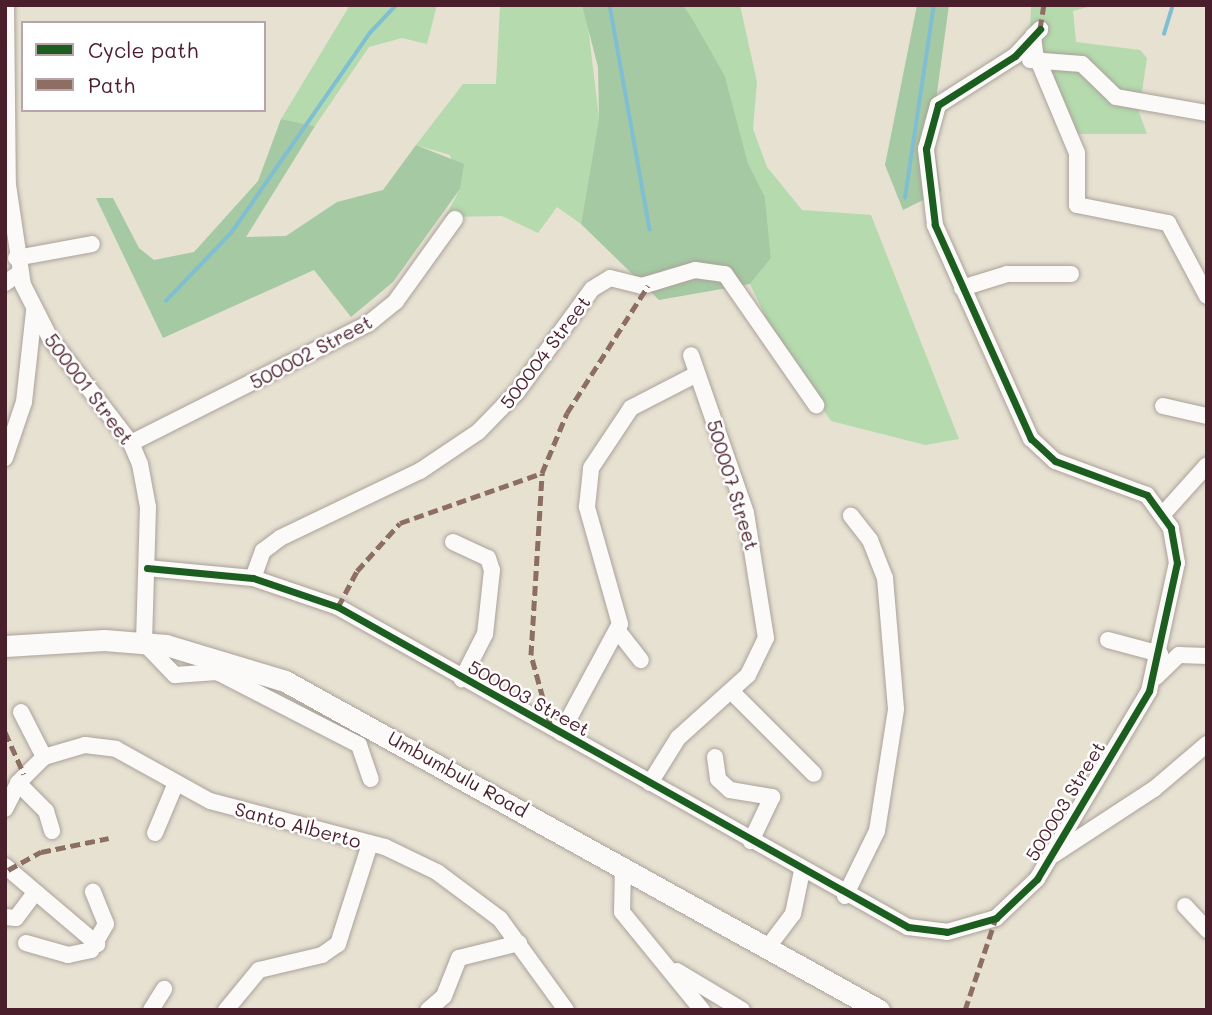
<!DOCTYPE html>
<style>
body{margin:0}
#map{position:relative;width:1212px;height:1015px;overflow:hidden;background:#e7e1d2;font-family:Mali,sans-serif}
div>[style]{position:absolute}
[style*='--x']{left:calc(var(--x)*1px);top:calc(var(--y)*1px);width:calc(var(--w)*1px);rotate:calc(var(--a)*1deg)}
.green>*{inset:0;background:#b4daae}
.forest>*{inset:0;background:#a5c9a2}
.stream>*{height:3.5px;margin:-1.75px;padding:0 1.75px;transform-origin:1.75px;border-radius:1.75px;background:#80bfd2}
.roads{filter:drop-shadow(0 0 2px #aaa29a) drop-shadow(0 0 2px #aaa29a)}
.minor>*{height:16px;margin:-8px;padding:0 8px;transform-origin:8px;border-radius:8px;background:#fbfaf8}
.major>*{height:21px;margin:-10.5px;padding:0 10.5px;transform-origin:10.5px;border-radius:10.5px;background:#fbfaf8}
.quiet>*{height:5px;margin-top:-2.5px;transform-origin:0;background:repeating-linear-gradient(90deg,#8d6e63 0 10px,transparent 0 15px)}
.cycleway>*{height:7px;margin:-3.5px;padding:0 3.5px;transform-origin:3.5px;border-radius:3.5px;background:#1b5e20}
span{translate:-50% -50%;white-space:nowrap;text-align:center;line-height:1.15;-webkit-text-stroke:5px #fff;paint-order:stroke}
.street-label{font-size:19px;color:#4a1f2b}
.frame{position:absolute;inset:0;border:7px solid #4a1f2b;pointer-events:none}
.legend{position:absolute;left:21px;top:21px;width:245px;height:91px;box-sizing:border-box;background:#fff;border:2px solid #b7a5aa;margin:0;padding:9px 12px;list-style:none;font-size:21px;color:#4a1f2b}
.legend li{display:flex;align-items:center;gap:14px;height:35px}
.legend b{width:35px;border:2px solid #b7a5aa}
</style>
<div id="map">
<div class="green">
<div style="clip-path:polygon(350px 5px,437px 5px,427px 44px,402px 38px,369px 47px,315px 126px,281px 119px)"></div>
<div style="clip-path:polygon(500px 5px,582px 5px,587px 18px,599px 118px,581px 224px,557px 207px,538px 233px,502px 216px,445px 217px,460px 189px,450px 155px,416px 145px,463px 84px,496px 84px)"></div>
<div style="clip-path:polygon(683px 5px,740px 5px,757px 82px,753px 129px,767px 167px,802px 210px,871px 215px,959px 439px,925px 445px,831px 421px,775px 337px,750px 284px,771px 258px,765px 197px,748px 163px,725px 76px)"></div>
<div style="clip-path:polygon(1031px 5px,1095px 5px,1073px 11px,1076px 42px,1140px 50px,1147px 58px,1139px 112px,1147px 134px,1069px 134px,1030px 29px)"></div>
</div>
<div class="forest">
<div style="clip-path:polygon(582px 5px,683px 5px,694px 22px,725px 76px,748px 163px,765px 197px,771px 258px,750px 284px,659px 300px,581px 224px,599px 118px,598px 67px)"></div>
<div style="clip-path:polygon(917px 5px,949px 5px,932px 129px,941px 191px,903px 210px,885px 165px)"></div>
<div style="clip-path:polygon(281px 119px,315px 126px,246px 237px,286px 236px,337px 202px,383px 190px,416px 145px,464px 164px,460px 189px,393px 282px,351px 317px,314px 270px,163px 338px,96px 198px,113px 198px,139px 248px,154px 260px,194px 252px,258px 181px)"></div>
</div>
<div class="stream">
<div style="--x:610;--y:5;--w:228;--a:79.9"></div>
<div style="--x:1164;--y:34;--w:30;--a:-73"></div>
<div style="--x:905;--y:198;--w:195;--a:-81.5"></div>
<div style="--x:166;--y:301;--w:95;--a:-46.3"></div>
<div style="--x:232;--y:232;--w:242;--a:-55.3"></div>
<div style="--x:370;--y:33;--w:38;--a:-47"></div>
</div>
<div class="roads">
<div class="minor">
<div style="--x:6;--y:5;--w:180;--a:89.4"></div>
<div style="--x:8;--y:185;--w:101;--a:81.5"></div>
<div style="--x:23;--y:285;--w:59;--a:63"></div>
<div style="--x:50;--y:338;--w:133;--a:52.4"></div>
<div style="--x:131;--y:443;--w:23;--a:67"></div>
<div style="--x:140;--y:464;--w:44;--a:79.5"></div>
<div style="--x:148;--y:507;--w:136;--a:91.7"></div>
<div style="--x:144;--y:643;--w:45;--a:45.9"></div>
<div style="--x:175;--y:675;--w:42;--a:-4.1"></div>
<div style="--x:1040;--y:30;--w:9;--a:139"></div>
<div style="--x:1033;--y:36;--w:17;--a:83"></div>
<div style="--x:1035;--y:53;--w:108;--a:67.2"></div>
<div style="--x:1077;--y:153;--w:52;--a:90"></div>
<div style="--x:1077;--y:205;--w:93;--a:11.2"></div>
<div style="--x:1168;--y:223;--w:83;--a:61.9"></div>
<div style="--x:1030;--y:60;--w:52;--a:4.4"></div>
<div style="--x:1082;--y:64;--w:47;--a:44.1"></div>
<div style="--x:1116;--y:97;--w:92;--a:10"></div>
<div style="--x:16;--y:258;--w:77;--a:-10.4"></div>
<div style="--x:5;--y:283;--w:18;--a:-34"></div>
<div style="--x:962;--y:288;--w:47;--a:-17.3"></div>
<div style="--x:1007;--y:274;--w:64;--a:0"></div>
<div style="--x:1163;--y:406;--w:45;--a:12.8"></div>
<div style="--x:131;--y:443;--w:265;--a:-26.7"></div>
<div style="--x:368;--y:324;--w:36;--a:-39"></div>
<div style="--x:396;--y:301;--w:101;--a:-54.3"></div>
<div style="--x:5;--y:458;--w:59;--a:-71.3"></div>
<div style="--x:24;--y:402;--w:91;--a:-83.7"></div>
<div style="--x:1164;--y:513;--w:64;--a:-48.1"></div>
<div style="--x:453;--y:542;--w:38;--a:25"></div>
<div style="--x:488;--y:558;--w:13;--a:72"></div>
<div style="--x:492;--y:570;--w:64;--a:96.2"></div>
<div style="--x:485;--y:634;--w:51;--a:117.1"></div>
<div style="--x:147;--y:568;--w:106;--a:5.4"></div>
<div style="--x:253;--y:578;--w:90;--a:18.8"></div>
<div style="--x:338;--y:607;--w:654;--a:29.31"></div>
<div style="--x:908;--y:927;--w:39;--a:7"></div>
<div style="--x:947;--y:932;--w:51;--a:-15.9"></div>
<div style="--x:996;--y:918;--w:57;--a:-43.6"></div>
<div style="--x:1037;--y:879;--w:219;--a:-59.2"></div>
<div style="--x:1149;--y:691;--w:131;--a:-77.7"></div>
<div style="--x:1177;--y:563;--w:36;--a:-100"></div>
<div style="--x:1171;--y:528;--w:41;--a:-126"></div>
<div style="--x:1147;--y:495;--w:98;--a:-159.7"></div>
<div style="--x:1055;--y:461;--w:33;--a:-137"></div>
<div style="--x:1031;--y:439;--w:235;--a:-114.2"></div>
<div style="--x:935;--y:225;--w:77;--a:-96.8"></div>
<div style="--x:926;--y:149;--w:46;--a:-74.7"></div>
<div style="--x:938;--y:105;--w:91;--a:-32.5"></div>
<div style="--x:1015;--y:56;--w:37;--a:-47"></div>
<div style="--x:253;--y:578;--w:29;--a:-70"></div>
<div style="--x:263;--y:551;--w:21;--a:-37"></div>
<div style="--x:280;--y:538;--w:155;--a:-25.6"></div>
<div style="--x:420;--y:471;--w:70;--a:-33.9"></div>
<div style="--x:478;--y:432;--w:56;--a:-45.7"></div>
<div style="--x:517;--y:392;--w:127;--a:-53.9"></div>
<div style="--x:592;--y:289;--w:21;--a:-31"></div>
<div style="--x:610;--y:278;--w:33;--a:14"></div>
<div style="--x:642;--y:286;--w:55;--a:-16.8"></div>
<div style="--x:695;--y:270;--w:30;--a:8"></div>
<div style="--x:725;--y:274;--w:160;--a:55.2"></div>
<div style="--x:618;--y:631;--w:37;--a:52"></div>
<div style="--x:1108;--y:640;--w:54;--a:15.1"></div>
<div style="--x:220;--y:664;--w:9;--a:111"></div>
<div style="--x:217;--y:672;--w:160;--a:27.2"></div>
<div style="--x:359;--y:745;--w:36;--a:71"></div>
<div style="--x:1156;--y:677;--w:32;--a:-44"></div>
<div style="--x:1179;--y:655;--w:28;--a:2"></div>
<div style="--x:731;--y:691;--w:117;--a:45"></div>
<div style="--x:21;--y:712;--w:51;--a:62.9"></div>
<div style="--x:561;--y:733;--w:124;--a:-61.6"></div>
<div style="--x:620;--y:624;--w:122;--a:-105.8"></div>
<div style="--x:587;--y:507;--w:39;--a:-84"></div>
<div style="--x:591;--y:468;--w:72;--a:-56.3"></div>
<div style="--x:631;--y:408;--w:74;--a:-27.3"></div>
<div style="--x:715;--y:757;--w:22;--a:82"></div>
<div style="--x:718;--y:779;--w:16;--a:43"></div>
<div style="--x:730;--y:790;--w:43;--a:9.5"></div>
<div style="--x:772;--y:797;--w:49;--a:115.5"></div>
<div style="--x:18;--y:783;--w:40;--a:45"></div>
<div style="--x:46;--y:811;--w:21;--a:73"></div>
<div style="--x:650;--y:783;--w:53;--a:-58.1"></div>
<div style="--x:678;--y:738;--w:94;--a:-42"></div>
<div style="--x:748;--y:675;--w:41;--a:-64.1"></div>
<div style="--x:766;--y:638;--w:127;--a:-99.1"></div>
<div style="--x:746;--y:513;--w:167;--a:-109.2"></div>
<div style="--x:5;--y:809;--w:29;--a:-63"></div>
<div style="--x:18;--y:783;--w:37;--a:-45"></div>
<div style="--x:44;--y:757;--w:43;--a:-16.3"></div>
<div style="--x:85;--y:745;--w:31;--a:7"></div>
<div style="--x:116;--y:749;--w:107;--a:29"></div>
<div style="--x:210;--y:801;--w:181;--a:14.7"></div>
<div style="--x:385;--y:847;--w:58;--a:25.7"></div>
<div style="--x:437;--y:872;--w:79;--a:36.7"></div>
<div style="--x:500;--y:919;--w:112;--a:54"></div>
<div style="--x:155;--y:833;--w:54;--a:-67.2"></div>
<div style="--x:1053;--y:855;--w:121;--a:-33.2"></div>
<div style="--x:1154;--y:789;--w:70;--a:-40.3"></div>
<div style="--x:5;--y:866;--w:121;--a:40.3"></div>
<div style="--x:623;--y:868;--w:44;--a:91.3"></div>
<div style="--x:622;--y:912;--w:127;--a:50.8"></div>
<div style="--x:845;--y:896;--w:72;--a:-63.8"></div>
<div style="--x:877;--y:831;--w:123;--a:-81.1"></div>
<div style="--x:896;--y:709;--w:131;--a:-94.8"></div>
<div style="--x:885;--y:578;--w:41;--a:-111.5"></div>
<div style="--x:870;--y:540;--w:31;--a:-128"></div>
<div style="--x:1185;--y:906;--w:33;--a:47"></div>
<div style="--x:5;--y:917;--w:11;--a:5"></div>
<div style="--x:16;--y:918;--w:30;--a:-53"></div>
<div style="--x:26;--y:943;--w:44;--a:15.9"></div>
<div style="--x:68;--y:955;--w:24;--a:-12"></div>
<div style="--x:91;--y:950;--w:30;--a:-60"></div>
<div style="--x:106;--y:924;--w:35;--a:-112"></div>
<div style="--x:768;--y:947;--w:41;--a:-52.9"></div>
<div style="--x:793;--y:914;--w:44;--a:-78.2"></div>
<div style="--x:677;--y:971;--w:76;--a:31"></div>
<div style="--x:151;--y:1010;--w:25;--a:-58"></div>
<div style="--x:226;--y:1010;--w:52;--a:-50.5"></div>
<div style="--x:259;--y:970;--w:65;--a:-13.4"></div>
<div style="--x:322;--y:955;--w:19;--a:-35"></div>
<div style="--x:338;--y:944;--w:105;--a:-72.3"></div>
<div style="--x:428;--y:1010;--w:21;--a:-41"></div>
<div style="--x:444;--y:996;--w:41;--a:-68.5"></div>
<div style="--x:459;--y:958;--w:62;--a:-14"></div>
</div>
<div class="major">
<div style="--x:5;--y:646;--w:99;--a:-3.5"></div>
<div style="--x:104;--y:640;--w:62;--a:4.6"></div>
<div style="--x:166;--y:645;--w:124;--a:16.8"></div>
<div style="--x:285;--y:681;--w:679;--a:28.98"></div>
</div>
</div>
<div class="quiet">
<div style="--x:1040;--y:29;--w:24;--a:-81"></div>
<div style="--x:338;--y:607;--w:41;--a:-62.2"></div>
<div style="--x:357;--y:571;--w:64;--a:-48.1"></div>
<div style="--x:400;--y:523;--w:151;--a:-19.4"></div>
<div style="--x:551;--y:727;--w:75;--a:-105.5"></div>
<div style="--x:531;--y:655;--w:182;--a:-86.5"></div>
<div style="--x:542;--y:473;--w:65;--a:-67.4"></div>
<div style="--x:567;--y:413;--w:151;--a:-57.5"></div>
<div style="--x:5;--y:732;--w:46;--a:65.7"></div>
<div style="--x:8;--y:870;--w:38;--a:-29"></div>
<div style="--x:41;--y:852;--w:69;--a:-11.6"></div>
<div style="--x:965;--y:1010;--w:97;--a:-71.4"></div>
</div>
<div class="cycleway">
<div style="--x:147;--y:568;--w:106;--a:5.4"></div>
<div style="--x:253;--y:578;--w:90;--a:18.8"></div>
<div style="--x:338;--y:607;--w:654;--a:29.31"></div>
<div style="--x:908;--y:927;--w:39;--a:7"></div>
<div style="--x:947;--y:932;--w:51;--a:-15.9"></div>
<div style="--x:996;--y:918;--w:57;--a:-43.6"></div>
<div style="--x:1037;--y:879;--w:219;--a:-59.2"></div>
<div style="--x:1149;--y:691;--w:131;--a:-77.7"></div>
<div style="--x:1177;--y:563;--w:36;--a:-100"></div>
<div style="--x:1171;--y:528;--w:41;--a:-126"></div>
<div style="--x:1147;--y:495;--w:98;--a:-159.7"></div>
<div style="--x:1055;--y:461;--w:33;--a:-137"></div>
<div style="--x:1031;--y:439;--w:235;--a:-114.2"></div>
<div style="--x:935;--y:225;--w:77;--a:-96.8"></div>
<div style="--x:926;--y:149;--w:46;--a:-74.7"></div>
<div style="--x:938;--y:105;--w:91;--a:-32.5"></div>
<div style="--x:1015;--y:56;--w:37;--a:-47"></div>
</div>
<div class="street-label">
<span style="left:311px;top:352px;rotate:-28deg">500002 Street</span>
<span style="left:545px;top:352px;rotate:-53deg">500004 Street</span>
<span style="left:89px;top:389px;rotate:53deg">500001 Street</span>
<span style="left:733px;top:485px;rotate:73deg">500007 Street</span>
<span style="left:529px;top:698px;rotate:29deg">500003 Street</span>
<span style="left:458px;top:774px;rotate:29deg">Umbumbulu Road</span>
<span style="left:1065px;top:801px;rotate:-59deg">500003 Street</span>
<span style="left:298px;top:825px;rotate:15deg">Santo Alberto</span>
</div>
<div class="frame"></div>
<ul class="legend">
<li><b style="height:9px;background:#1b5e20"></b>Cycle path</li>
<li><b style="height:9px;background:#8d6e63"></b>Path</li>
</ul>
</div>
